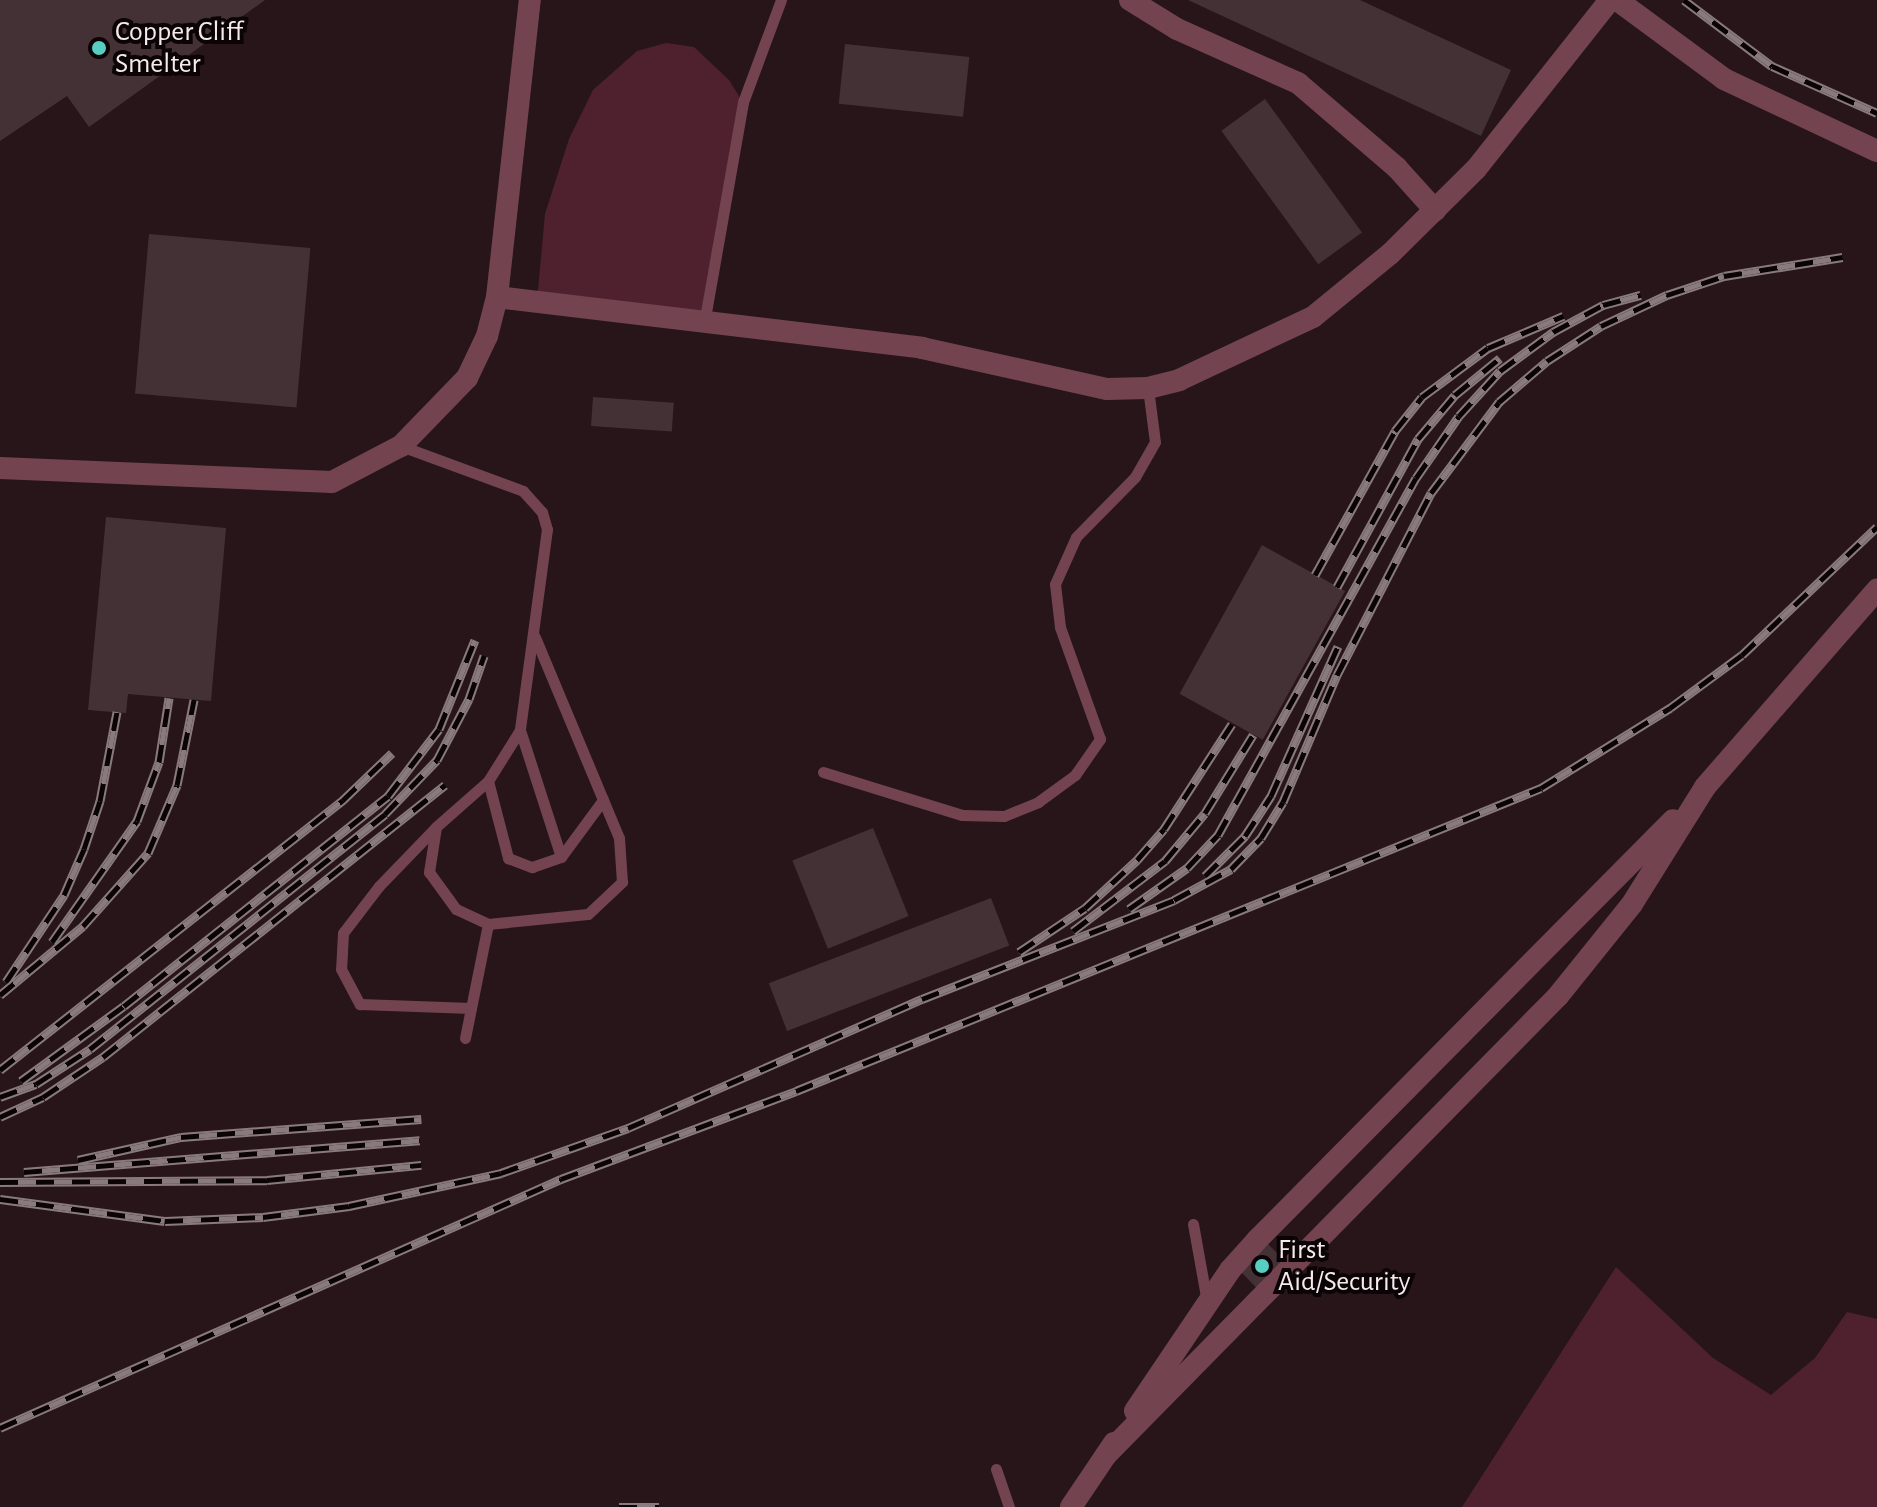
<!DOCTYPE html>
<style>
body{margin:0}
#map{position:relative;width:1877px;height:1507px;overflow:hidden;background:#27151a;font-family:"Alegreya Sans",sans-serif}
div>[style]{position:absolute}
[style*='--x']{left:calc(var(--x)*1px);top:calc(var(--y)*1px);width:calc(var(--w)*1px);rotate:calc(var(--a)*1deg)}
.green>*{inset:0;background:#4f212e}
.building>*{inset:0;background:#443135;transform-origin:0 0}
.service>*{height:11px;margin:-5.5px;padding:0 5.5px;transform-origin:5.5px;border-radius:5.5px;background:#734450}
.minor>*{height:22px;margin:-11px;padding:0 11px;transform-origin:11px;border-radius:11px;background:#734450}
.rail>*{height:9px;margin-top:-4.5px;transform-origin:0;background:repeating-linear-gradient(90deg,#0b0406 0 18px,#897a7d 0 36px);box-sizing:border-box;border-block:2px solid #897a7d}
.dots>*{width:22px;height:22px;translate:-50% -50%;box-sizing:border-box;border:4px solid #0b0406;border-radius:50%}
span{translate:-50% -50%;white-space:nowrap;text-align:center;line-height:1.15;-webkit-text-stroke:8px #0b0406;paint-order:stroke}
.poi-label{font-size:28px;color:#f7eaec}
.left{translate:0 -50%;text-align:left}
</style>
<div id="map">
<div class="green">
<div style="clip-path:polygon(666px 43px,694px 47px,729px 80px,742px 101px,704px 316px,537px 301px,545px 214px,569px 139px,593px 90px,637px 51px)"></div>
<div style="clip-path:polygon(1616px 1267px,1713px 1358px,1771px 1395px,1815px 1358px,1847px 1312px,1877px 1319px,1877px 1507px,1462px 1507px)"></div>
</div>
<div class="building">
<div style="clip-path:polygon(0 0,265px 0,89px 127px,67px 96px,0 141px)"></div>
<div style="clip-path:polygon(1188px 0,1360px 0,1511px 70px,1481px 136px)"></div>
<div style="left:845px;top:44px;width:125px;height:60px;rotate:6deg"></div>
<div style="left:1265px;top:99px;width:165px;height:54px;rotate:54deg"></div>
<div style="left:149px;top:234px;width:162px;height:160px;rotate:5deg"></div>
<div style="left:593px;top:397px;width:81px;height:29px;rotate:4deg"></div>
<div style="clip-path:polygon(106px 517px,226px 528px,211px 701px,128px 694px,126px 713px,88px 710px)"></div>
<div style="left:1262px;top:545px;width:95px;height:170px;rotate:29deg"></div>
<div style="left:873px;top:828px;width:95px;height:87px;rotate:68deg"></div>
<div style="left:991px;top:898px;width:51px;height:238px;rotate:69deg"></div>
<div style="left:1266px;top:1242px;width:28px;height:39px;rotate:45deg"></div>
</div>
<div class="service">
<div style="--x:705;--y:318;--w:219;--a:-80"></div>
<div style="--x:743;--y:102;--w:109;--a:-69.6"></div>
<div style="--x:401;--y:446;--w:130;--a:20.2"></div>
<div style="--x:523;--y:491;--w:28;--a:48"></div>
<div style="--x:542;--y:512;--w:18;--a:74"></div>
<div style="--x:547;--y:529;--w:203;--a:97.7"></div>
<div style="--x:520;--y:730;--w:60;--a:122.1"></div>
<div style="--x:488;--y:781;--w:69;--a:138.5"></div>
<div style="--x:436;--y:827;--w:46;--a:98.8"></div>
<div style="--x:429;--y:872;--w:46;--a:53.9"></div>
<div style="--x:456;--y:909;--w:35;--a:25"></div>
<div style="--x:488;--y:924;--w:100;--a:-5.7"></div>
<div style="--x:588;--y:914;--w:47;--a:-43.3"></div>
<div style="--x:622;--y:882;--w:44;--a:-93.9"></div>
<div style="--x:619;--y:838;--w:218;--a:-112.7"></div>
<div style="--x:520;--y:730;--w:133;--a:72.1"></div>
<div style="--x:823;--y:772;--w:145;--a:17.2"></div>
<div style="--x:962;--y:815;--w:42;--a:1.4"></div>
<div style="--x:1004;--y:816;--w:37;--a:-22"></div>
<div style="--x:1038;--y:802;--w:46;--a:-36.1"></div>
<div style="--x:1075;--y:775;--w:44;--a:-55.2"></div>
<div style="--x:1100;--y:739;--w:119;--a:-109.7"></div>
<div style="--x:1060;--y:627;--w:43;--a:-96.6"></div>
<div style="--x:1055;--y:584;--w:51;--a:-65.9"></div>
<div style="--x:1076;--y:537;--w:84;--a:-45.5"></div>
<div style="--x:1135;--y:477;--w:40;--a:-60.3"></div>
<div style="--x:1155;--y:442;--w:54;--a:-97.4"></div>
<div style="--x:488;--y:781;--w:80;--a:75.4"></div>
<div style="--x:508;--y:858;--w:26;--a:21"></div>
<div style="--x:532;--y:867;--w:31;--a:-19"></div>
<div style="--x:561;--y:857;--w:71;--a:-53.6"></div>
<div style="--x:436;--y:827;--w:82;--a:134"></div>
<div style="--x:379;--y:886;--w:59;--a:127.5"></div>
<div style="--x:343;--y:933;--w:36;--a:93"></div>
<div style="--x:341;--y:969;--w:40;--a:62"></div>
<div style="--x:360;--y:1004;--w:111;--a:2.1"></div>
<div style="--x:465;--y:1038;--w:116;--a:-78.6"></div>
<div style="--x:1193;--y:1224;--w:79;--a:79.8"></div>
<div style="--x:996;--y:1469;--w:40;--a:71.1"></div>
</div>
<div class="minor">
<div style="--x:1130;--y:0;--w:55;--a:31.7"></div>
<div style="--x:1177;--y:29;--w:133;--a:24.1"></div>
<div style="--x:1298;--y:83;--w:130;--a:40.6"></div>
<div style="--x:1397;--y:168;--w:57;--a:47.9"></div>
<div style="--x:1617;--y:0;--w:133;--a:36.4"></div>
<div style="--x:1724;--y:79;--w:169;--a:25.2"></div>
<div style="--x:497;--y:297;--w:428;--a:6.8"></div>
<div style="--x:922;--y:348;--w:189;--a:12.5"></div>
<div style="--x:1107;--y:389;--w:41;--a:-1.4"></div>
<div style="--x:1148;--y:388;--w:32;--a:-14"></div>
<div style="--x:1179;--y:380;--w:148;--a:-25.2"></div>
<div style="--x:1313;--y:317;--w:99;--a:-39.3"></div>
<div style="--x:1390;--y:254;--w:121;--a:-44.7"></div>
<div style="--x:1476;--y:169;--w:216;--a:-51.6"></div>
<div style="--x:0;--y:468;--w:332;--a:2.4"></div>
<div style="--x:332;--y:482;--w:78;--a:-27.6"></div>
<div style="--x:401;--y:446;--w:95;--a:-45.9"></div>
<div style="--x:467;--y:378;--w:47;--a:-64.5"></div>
<div style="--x:487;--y:336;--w:40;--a:-75.6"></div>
<div style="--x:497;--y:297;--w:299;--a:-83.7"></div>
<div style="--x:1135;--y:1411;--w:170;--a:-56"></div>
<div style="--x:1230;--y:1270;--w:40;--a:-48"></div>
<div style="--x:1257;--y:1240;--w:591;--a:-45.27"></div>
<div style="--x:1106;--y:1455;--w:644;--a:-45.44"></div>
<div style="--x:1558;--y:996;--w:118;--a:-51.2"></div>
<div style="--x:1632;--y:904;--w:138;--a:-58"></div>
<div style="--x:1705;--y:787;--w:262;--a:-48.9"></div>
<div style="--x:1071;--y:1507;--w:77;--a:-56.1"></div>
</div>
<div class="rail">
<div style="--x:1684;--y:0;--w:110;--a:36.9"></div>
<div style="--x:1772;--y:66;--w:115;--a:24.1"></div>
<div style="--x:1315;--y:575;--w:165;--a:-60.9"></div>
<div style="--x:1395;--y:431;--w:43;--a:-51.5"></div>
<div style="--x:1422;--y:397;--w:82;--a:-36.6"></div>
<div style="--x:1488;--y:348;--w:82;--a:-23.1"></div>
<div style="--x:1337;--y:587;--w:169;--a:-61.3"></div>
<div style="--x:1418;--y:439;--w:57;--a:-49.9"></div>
<div style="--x:1455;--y:395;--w:58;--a:-39.4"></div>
<div style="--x:1205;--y:876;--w:57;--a:-45"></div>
<div style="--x:1245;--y:836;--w:48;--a:-57"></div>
<div style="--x:1271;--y:796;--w:164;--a:-65.9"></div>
<div style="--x:1129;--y:909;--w:71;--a:-35.3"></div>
<div style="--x:1187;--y:868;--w:45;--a:-46.8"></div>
<div style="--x:1218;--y:835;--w:408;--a:-61"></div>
<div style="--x:1416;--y:478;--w:75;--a:-55.3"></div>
<div style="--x:1459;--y:416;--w:61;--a:-47.7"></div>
<div style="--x:1500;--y:371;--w:66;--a:-36.3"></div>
<div style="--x:1553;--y:332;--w:57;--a:-28.4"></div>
<div style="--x:1603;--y:305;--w:39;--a:-15"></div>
<div style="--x:1073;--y:931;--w:116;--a:-37.3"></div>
<div style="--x:1165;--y:861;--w:62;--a:-50.2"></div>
<div style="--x:1205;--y:813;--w:92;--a:-58.4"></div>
<div style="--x:52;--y:942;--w:148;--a:-54.9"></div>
<div style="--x:137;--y:821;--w:63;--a:-69.6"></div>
<div style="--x:159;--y:762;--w:65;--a:-81.1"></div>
<div style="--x:1019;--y:952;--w:79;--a:-33.7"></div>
<div style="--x:1085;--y:908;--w:71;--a:-42.7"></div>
<div style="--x:1137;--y:860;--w:41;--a:-48.9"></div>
<div style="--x:1164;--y:829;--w:125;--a:-57.1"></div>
<div style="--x:6;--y:982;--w:105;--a:-56.3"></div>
<div style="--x:64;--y:895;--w:50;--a:-66.5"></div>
<div style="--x:84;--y:849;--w:51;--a:-71.6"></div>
<div style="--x:100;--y:801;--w:91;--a:-79.2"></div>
<div style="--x:0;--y:995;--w:108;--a:-39.7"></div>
<div style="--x:83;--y:926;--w:98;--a:-48.3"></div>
<div style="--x:148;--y:853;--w:74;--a:-66.9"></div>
<div style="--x:177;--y:785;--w:87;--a:-78.7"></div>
<div style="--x:0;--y:1070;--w:437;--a:-38.2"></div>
<div style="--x:343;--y:800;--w:68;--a:-43.8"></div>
<div style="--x:21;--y:1081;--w:127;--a:-36.1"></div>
<div style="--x:124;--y:1006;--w:337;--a:-38.5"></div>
<div style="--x:388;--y:796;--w:84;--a:-52.7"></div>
<div style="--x:439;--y:729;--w:96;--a:-68"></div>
<div style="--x:0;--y:1097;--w:38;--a:-20"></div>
<div style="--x:36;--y:1084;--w:64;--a:-32.9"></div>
<div style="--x:90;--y:1049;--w:377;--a:-38.5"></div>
<div style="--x:385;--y:814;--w:75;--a:-46.1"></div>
<div style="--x:437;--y:760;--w:69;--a:-62.3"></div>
<div style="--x:469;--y:699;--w:46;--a:-70.8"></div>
<div style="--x:0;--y:1117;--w:47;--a:-24.9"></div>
<div style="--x:43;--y:1097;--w:72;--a:-33.7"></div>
<div style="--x:103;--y:1057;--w:437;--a:-38.5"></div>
<div style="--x:78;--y:1160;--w:106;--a:-12.6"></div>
<div style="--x:181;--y:1137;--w:241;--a:-4.3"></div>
<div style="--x:24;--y:1172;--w:397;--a:-4.6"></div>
<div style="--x:0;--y:1182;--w:267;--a:-0.4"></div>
<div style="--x:267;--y:1180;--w:155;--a:-5.6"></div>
<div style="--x:0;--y:1199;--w:166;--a:7.6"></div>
<div style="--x:165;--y:1221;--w:98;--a:-2.3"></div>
<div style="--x:263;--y:1217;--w:87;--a:-7.3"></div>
<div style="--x:349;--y:1206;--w:156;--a:-12.2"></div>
<div style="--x:501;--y:1173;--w:135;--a:-19.5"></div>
<div style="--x:628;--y:1128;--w:321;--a:-23.7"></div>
<div style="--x:922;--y:999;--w:271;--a:-21.4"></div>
<div style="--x:1174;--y:900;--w:65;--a:-28.5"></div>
<div style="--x:1231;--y:869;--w:43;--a:-45.9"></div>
<div style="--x:1261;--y:838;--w:42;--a:-58.6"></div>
<div style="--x:1283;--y:802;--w:138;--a:-67"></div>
<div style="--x:1337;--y:675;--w:205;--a:-62.7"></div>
<div style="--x:1431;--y:493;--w:114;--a:-53.2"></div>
<div style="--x:1499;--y:402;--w:63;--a:-40.5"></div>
<div style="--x:1547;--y:361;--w:64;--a:-32.9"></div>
<div style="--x:1601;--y:326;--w:73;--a:-25.2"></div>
<div style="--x:1667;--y:295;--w:60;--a:-18.4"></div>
<div style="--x:1724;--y:276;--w:120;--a:-9.1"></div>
<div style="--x:0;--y:1428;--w:614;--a:-23.93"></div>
<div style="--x:561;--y:1179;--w:251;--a:-20.5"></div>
<div style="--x:796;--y:1091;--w:804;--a:-22.13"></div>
<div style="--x:1541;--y:788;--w:152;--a:-31.8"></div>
<div style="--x:1670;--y:708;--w:89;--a:-36.4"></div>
<div style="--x:1742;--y:655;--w:186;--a:-43.5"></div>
<div style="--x:619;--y:1507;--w:40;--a:0"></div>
</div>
<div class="dots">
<div style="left:99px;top:48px;background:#57cec1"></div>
<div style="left:1262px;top:1266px;background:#57cec1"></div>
</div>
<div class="poi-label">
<span class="left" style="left:115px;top:48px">Copper Cliff<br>Smelter</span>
<span class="left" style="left:1278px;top:1266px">First<br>Aid/Security</span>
</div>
</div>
